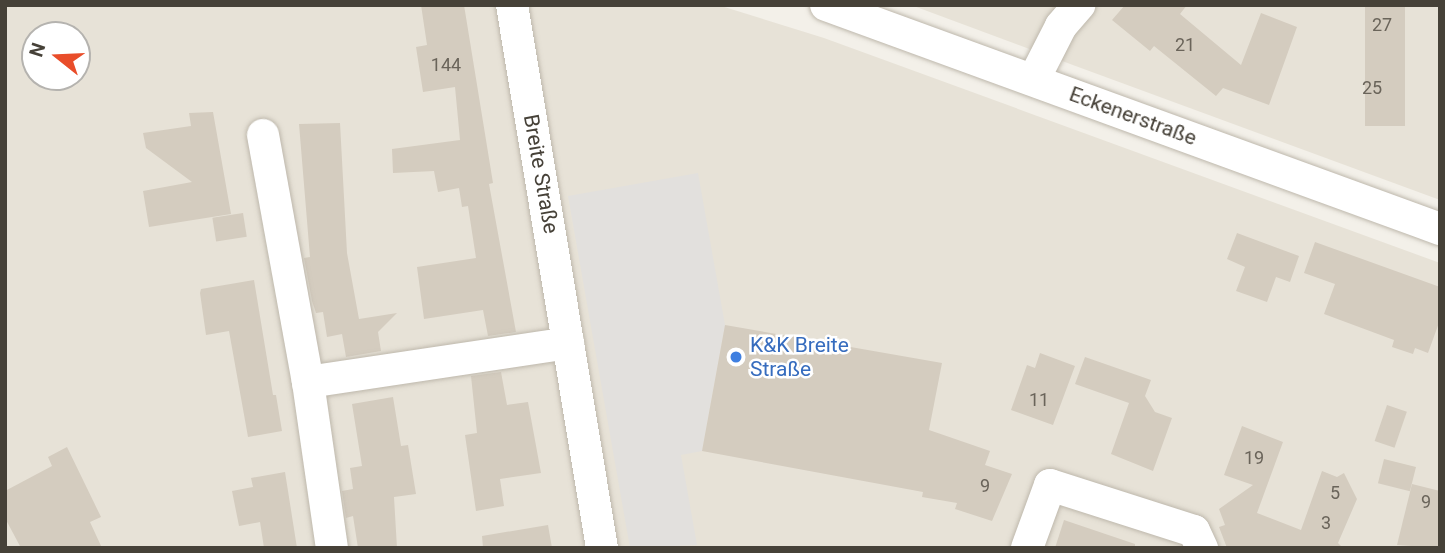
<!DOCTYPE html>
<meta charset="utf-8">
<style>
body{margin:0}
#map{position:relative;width:1445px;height:553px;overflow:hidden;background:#f3f0e9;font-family:Roboto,sans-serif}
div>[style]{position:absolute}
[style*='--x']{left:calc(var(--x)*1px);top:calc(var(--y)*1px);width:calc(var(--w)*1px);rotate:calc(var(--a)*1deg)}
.residential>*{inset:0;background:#e7e2d7}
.parking>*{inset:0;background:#e2e0dd}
.building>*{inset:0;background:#d4ccbf;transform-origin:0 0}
.roads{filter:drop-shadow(0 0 2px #beb8ac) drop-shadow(0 0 2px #beb8ac)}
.minor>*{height:32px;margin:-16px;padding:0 16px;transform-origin:16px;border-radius:16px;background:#fff}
.dots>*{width:19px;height:19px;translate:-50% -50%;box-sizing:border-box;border:4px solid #fff;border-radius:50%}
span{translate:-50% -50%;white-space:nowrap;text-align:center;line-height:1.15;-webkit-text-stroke:5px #fff;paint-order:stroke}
.number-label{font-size:18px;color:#6a645a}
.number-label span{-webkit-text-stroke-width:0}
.street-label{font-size:21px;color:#464138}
.shop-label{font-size:21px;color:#366cbe}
.left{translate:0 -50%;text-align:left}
.frame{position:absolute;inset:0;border:7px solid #464138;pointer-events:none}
.north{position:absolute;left:21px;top:21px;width:70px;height:70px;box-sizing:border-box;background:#fff;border:2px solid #b5b3af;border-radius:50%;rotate:288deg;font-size:19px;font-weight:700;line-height:28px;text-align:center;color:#464138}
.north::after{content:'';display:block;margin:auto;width:24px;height:32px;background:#e94d2a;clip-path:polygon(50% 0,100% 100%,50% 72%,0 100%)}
</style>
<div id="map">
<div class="residential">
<div style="clip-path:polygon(evenodd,5px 5px,718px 5px,824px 38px,1440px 263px,1440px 548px,5px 548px,5px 5px,35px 35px,77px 35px,77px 77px,35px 77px,35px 35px)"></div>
<div style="clip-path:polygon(911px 5px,1440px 5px,1440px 200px,1081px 68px)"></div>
</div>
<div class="parking">
<div style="clip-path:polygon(698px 173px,725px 325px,702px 451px,681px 455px,697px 545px,630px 548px,568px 196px)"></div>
</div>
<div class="building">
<div style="clip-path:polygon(421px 5px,464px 5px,493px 183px,489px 184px,516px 332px,488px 336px,483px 310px,424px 319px,417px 267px,476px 258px,468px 206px,462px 207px,459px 188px,438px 192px,434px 171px,393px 173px,392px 149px,460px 140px,455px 87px,423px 92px,416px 47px,427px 45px)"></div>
<div style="clip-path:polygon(1125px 5px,1187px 5px,1180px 14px,1241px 65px,1261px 13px,1297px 27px,1269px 105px,1223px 88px,1216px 96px,1154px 46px,1150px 51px,1112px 20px)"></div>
<div style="left:1365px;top:5px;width:40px;height:121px"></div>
<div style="clip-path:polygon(213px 112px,231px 214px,149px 227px,143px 191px,192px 182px,146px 148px,143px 133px,191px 126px,189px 113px)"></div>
<div style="clip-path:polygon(340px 123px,347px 253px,359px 319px,397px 313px,378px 332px,381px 351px,346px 357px,342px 334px,327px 337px,323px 312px,316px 313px,312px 301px,304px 258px,310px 257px,299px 124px)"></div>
<div style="left:243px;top:213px;width:24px;height:31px;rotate:81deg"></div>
<div style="clip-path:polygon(1237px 233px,1299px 256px,1290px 282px,1276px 277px,1267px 302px,1236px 291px,1245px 267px,1227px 259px)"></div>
<div style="clip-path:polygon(1315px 242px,1440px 287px,1440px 320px,1428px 353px,1415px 348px,1413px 354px,1392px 347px,1394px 340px,1324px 314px,1335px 284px,1304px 273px)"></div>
<div style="clip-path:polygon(254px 280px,273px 395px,276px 395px,282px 431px,248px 437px,229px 331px,206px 335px,200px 293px,201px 289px)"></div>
<div style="clip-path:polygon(725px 325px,942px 363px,929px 430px,990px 451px,985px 465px,1012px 474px,992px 521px,955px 509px,957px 503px,922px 497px,923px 492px,702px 451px)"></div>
<div style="clip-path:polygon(1040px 353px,1075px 366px,1053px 425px,1011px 410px,1027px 365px,1035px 368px)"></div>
<div style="clip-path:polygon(1085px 357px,1151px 380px,1145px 396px,1155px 412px,1172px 418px,1153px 471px,1111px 454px,1129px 403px,1075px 384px)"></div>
<div style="clip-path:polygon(501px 372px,507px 405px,528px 402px,541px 473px,500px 479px,504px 506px,476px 511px,465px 435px,477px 433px,471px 376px)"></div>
<div style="clip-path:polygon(393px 397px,401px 446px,408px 445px,416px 494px,394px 497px,397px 548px,358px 548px,353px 516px,346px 518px,342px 491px,353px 489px,350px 468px,362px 466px,352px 404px)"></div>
<div style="left:1387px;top:405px;width:21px;height:38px;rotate:19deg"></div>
<div style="clip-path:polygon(1242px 426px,1283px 442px,1257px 513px,1301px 530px,1322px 471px,1337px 477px,1344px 473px,1357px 499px,1338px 543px,1343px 548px,1227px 548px,1219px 527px,1225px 525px,1219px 509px,1253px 485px,1224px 475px)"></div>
<div style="clip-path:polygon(67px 447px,101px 517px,90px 522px,102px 548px,21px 548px,5px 518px,5px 491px,52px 466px,48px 457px)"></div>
<div style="left:1384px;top:459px;width:33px;height:25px;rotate:14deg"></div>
<div style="clip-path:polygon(285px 472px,297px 548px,264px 548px,260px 522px,239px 526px,232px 491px,253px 487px,251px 478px)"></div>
<div style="clip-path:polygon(1412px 484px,1440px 491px,1440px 548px,1397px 545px)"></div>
<div style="clip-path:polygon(1064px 520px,1135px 544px,1135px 548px,1055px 548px)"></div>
<div style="clip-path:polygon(548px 525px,552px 548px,483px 548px,482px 536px)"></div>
</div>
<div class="roads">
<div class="minor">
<div style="--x:512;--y:5;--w:550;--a:80.59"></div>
<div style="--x:826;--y:5;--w:654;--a:20.04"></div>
<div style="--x:1034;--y:79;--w:59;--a:-63"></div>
<div style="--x:1061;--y:26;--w:28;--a:-49"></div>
<div style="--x:263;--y:135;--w:251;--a:79.7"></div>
<div style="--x:308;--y:382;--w:168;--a:81.8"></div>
<div style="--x:308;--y:382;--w:263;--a:-8.5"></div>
<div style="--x:1027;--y:548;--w:67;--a:-69.9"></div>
<div style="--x:1050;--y:485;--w:151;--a:17.7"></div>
<div style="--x:1194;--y:531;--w:19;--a:65"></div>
</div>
</div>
<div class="dots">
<div style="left:736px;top:357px;background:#3f7fe0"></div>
</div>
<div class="number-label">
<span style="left:1382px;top:25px">27</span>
<span style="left:1185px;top:45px">21</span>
<span style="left:446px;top:65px">144</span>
<span style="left:1372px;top:88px">25</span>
<span style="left:1039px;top:400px">11</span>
<span style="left:1254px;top:458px">19</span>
<span style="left:985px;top:486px">9</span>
<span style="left:1335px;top:493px">5</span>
<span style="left:1426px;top:502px">9</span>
<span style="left:1326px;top:523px">3</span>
</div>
<div class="street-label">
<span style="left:1133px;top:116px;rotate:20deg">Eckenerstraße</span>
<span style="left:541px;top:174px;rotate:80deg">Breite Straße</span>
</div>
<div class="shop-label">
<span class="left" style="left:750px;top:357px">K&amp;K Breite<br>Straße</span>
</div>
<div class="frame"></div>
<div class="north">N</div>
</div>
